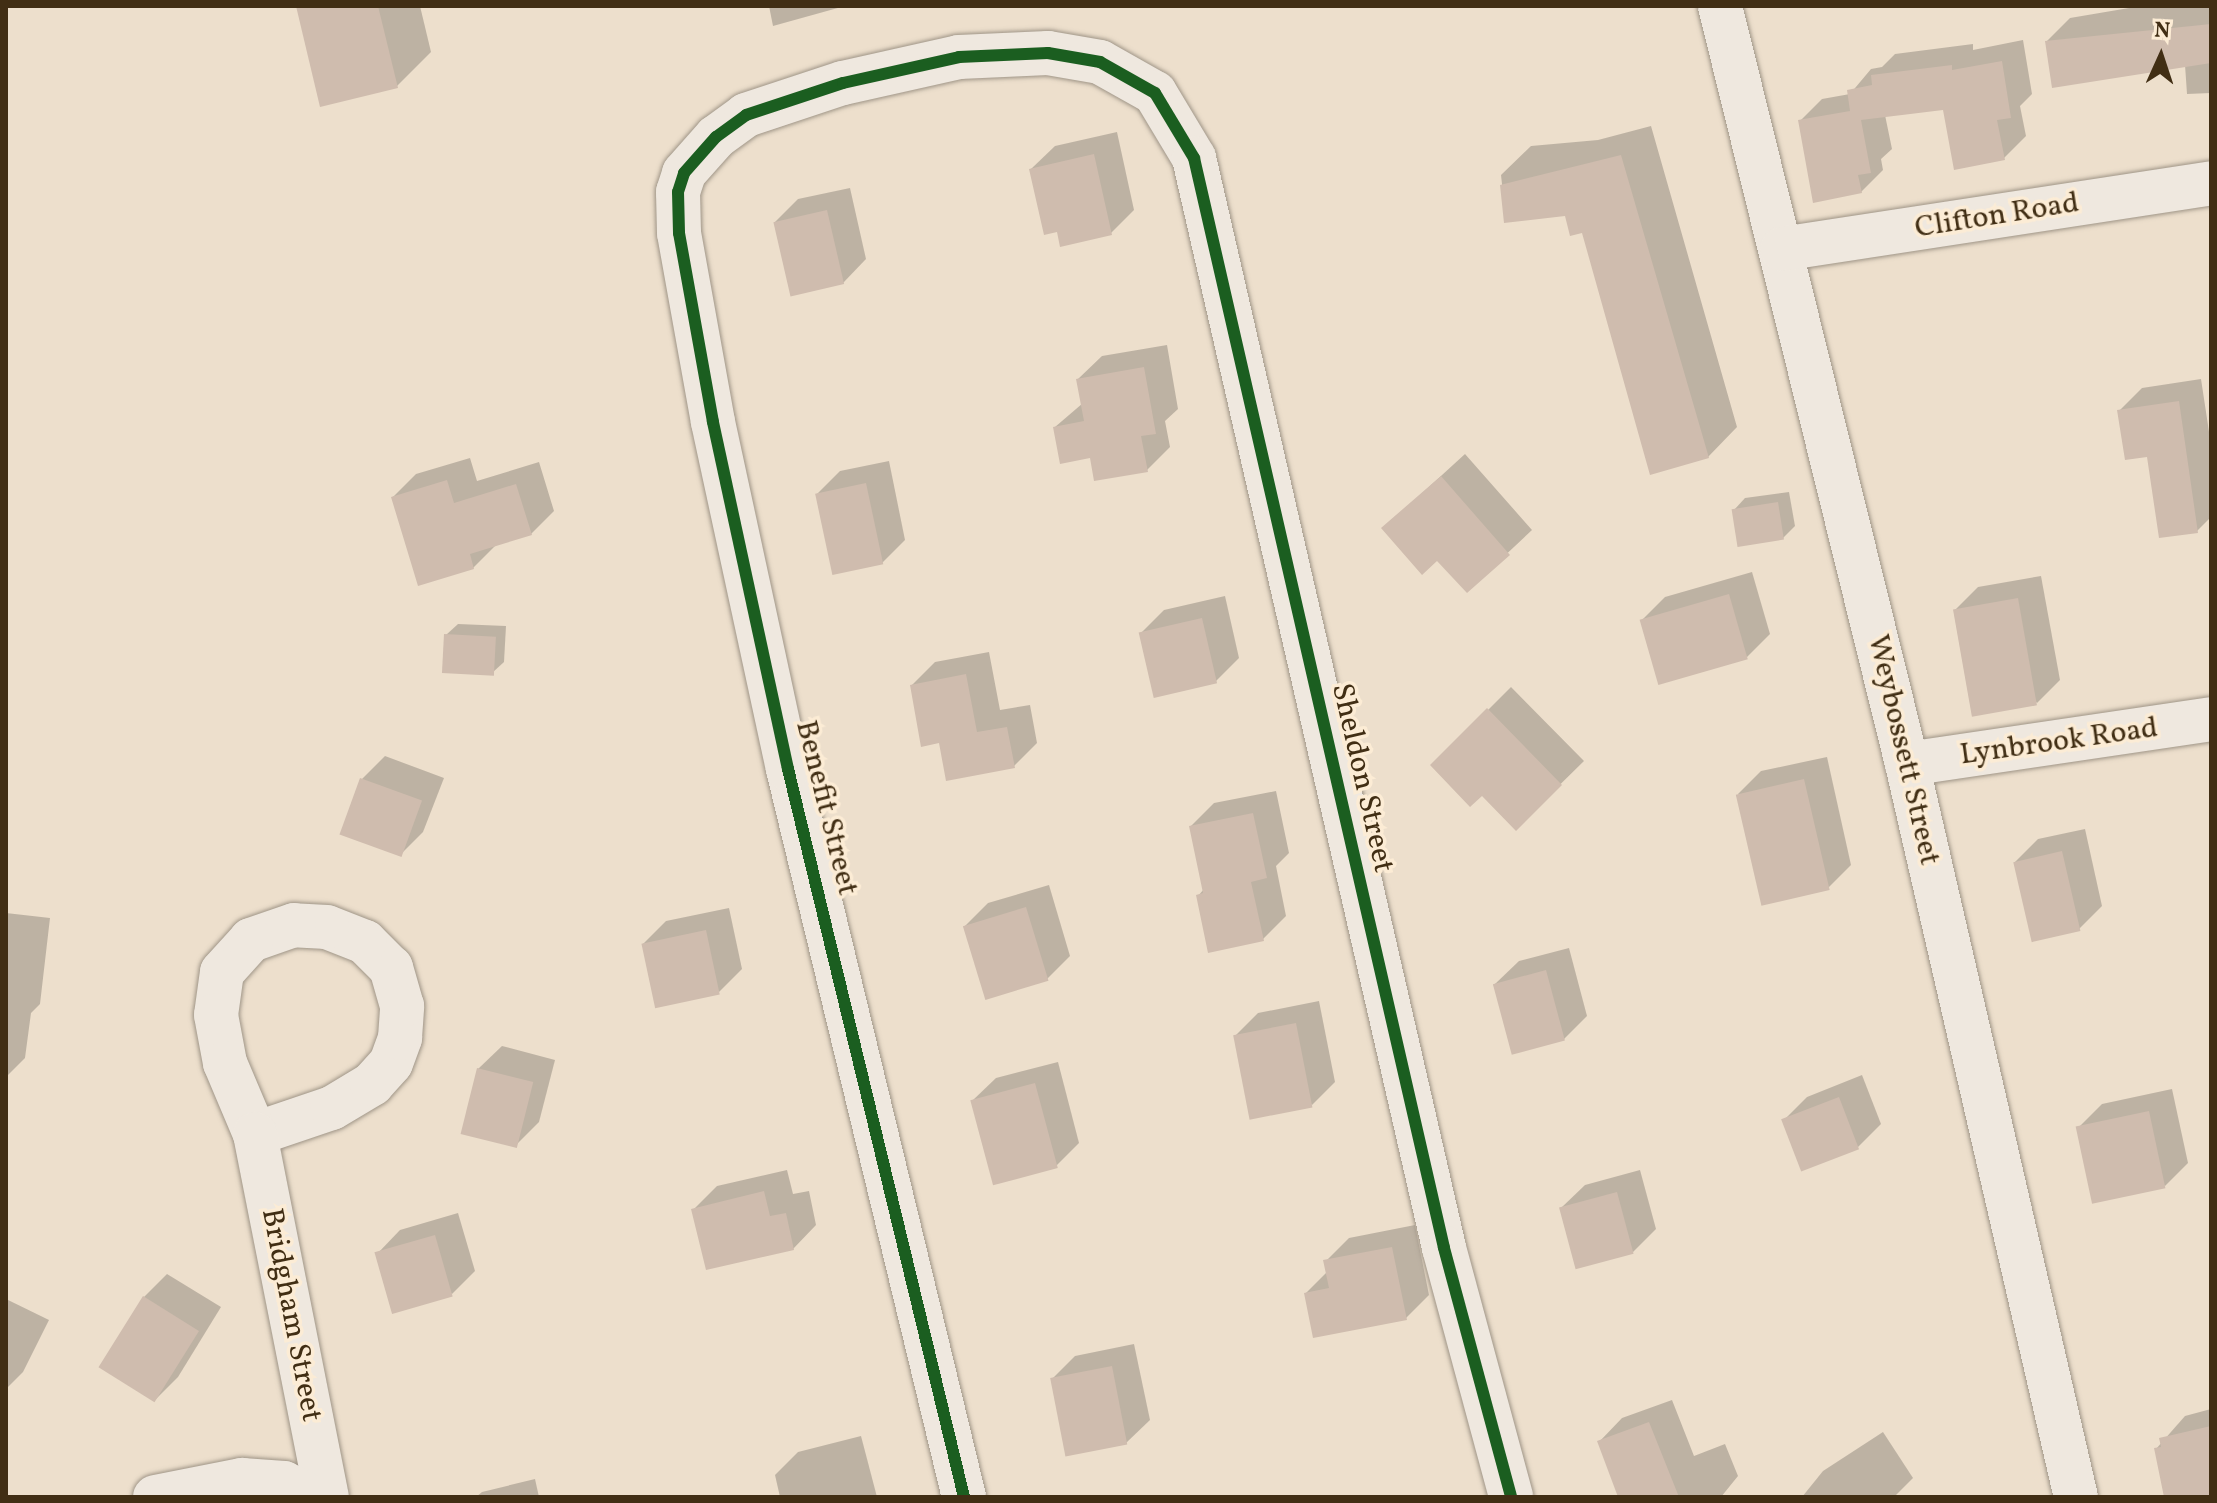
<!DOCTYPE html>
<style>
body{margin:0}
#map{position:relative;width:2217px;height:1503px;overflow:hidden;background:#eddfcc;font-family:Vollkorn,serif}
div>[style]{position:absolute}
[style*='--x']{left:calc(var(--x)*1px);top:calc(var(--y)*1px);width:calc(var(--w)*1px);rotate:calc(var(--a)*1deg)}
.shadow>*{inset:0;background:#0003}
.building>*{inset:0;background:#cfbcae;transform-origin:0 0}
.roads{filter:drop-shadow(0 0 2px #9f9587) drop-shadow(0 0 2px #9f9587)}
.minor>*{height:44px;margin:-22px;padding:0 22px;transform-origin:22px;border-radius:22px;background:#efe8df}
.cycleway>*{height:12px;margin:-6px;padding:0 6px;transform-origin:6px;border-radius:6px;background:#1b5e20}
span{translate:-50% -50%;white-space:nowrap;text-align:center;line-height:1.15;-webkit-text-stroke:7px #fcecd5;paint-order:stroke}
.street-label{font-size:30px;color:#412e14}
.frame{position:absolute;inset:0;border:8px solid #412e14;pointer-events:none}
.north{position:absolute;left:2121px;top:16px;width:80px;height:80px;-webkit-text-stroke:6px #fcecd5;paint-order:stroke;rotate:3deg;font-size:22px;font-weight:700;line-height:32px;text-align:center;color:#412e14}
.north::after{content:'';display:block;margin:auto;width:28px;height:36px;background:#412e14;clip-path:polygon(50% 0,100% 100%,50% 72%,0 100%)}
</style>
<div id="map">
<div class="shadow">
<div style="clip-path:polygon(298px 6px,420px 6px,431px 52px,397px 86px)"></div>
<div style="clip-path:polygon(769px 6px,845px 6px,773px 26px)"></div>
<div style="clip-path:polygon(2211px 6px,2211px 93px,2187px 94px,2185px 65px,2047px 41px,2070px 18px,2129px 8px)"></div>
<div style="clip-path:polygon(2023px 40px,2032px 94px,2020px 106px,2026px 136px,2004px 158px,1945px 107px,1885px 115px,1892px 149px,1881px 159px,1883px 170px,1861px 192px,1800px 121px,1822px 99px,1850px 94px,1871px 69px,1882px 67px,1895px 54px,1973px 44px,1973px 50px)"></div>
<div style="clip-path:polygon(1651px 126px,1737px 427px,1708px 457px,1583px 231px,1566px 214px,1506px 221px,1501px 175px,1531px 146px,1598px 140px)"></div>
<div style="clip-path:polygon(1117px 132px,1134px 210px,1111px 233px,1058px 230px,1031px 169px,1055px 146px)"></div>
<div style="clip-path:polygon(850px 188px,866px 259px,843px 283px,775px 222px,798px 199px)"></div>
<div style="clip-path:polygon(1167px 345px,1178px 409px,1165px 421px,1170px 447px,1147px 470px,1091px 456px,1055px 427px,1083px 403px,1078px 379px,1102px 356px)"></div>
<div style="clip-path:polygon(2201px 379px,2211px 445px,2211px 517px,2197px 531px,2119px 411px,2142px 388px)"></div>
<div style="clip-path:polygon(1465px 454px,1532px 530px,1467px 591px,1438px 558px,1384px 528px)"></div>
<div style="clip-path:polygon(470px 458px,477px 481px,539px 462px,554px 511px,531px 534px,497px 544px,473px 568px,393px 497px,416px 474px)"></div>
<div style="clip-path:polygon(889px 461px,905px 540px,882px 563px,817px 494px,840px 471px)"></div>
<div style="clip-path:polygon(1789px 492px,1795px 526px,1783px 538px,1734px 510px,1745px 498px)"></div>
<div style="clip-path:polygon(1752px 572px,1770px 634px,1747px 657px,1642px 620px,1665px 597px)"></div>
<div style="clip-path:polygon(2041px 576px,2060px 680px,2037px 703px,1955px 610px,1978px 587px)"></div>
<div style="clip-path:polygon(1225px 596px,1239px 658px,1216px 681px,1141px 633px,1164px 610px)"></div>
<div style="clip-path:polygon(458px 624px,506px 626px,504px 662px,492px 673px,446px 635px)"></div>
<div style="clip-path:polygon(989px 652px,1000px 710px,1030px 705px,1037px 743px,1014px 766px,941px 741px,912px 685px,935px 662px)"></div>
<div style="clip-path:polygon(6px 677px,8px 711px,6px 712px)"></div>
<div style="clip-path:polygon(1511px 687px,1584px 761px,1516px 828px,1482px 793px,1433px 765px)"></div>
<div style="clip-path:polygon(385px 756px,444px 778px,423px 832px,400px 855px,362px 779px)"></div>
<div style="clip-path:polygon(1827px 757px,1851px 865px,1828px 888px,1738px 794px,1761px 771px)"></div>
<div style="clip-path:polygon(1276px 791px,1289px 853px,1276px 866px,1286px 916px,1263px 939px,1198px 896px,1204px 889px,1191px 826px,1214px 803px)"></div>
<div style="clip-path:polygon(2085px 829px,2102px 906px,2079px 929px,2015px 862px,2038px 839px)"></div>
<div style="clip-path:polygon(1049px 885px,1070px 956px,1047px 979px,965px 926px,988px 903px)"></div>
<div style="clip-path:polygon(729px 908px,742px 969px,719px 992px,643px 944px,666px 921px)"></div>
<div style="clip-path:polygon(6px 913px,50px 918px,40px 1004px,31px 1013px,25px 1058px,6px 1077px)"></div>
<div style="clip-path:polygon(1569px 948px,1587px 1016px,1564px 1039px,1495px 984px,1519px 961px)"></div>
<div style="clip-path:polygon(1319px 1001px,1335px 1082px,1312px 1105px,1235px 1036px,1258px 1013px)"></div>
<div style="clip-path:polygon(502px 1046px,555px 1060px,539px 1122px,516px 1145px,478px 1069px)"></div>
<div style="clip-path:polygon(1058px 1062px,1079px 1143px,1056px 1166px,972px 1101px,996px 1078px)"></div>
<div style="clip-path:polygon(1862px 1075px,1881px 1124px,1858px 1147px,1784px 1120px,1807px 1097px)"></div>
<div style="clip-path:polygon(2172px 1089px,2188px 1163px,2165px 1186px,2079px 1127px,2102px 1104px)"></div>
<div style="clip-path:polygon(787px 1170px,793px 1194px,809px 1191px,816px 1225px,793px 1249px,693px 1210px,717px 1186px)"></div>
<div style="clip-path:polygon(1640px 1170px,1656px 1229px,1633px 1252px,1561px 1208px,1585px 1185px)"></div>
<div style="clip-path:polygon(458px 1213px,475px 1271px,452px 1294px,377px 1254px,400px 1230px)"></div>
<div style="clip-path:polygon(1415px 1225px,1429px 1295px,1406px 1318px,1306px 1293px,1328px 1271px,1326px 1261px,1349px 1238px)"></div>
<div style="clip-path:polygon(167px 1274px,221px 1307px,178px 1377px,155px 1400px,144px 1297px)"></div>
<div style="clip-path:polygon(6px 1299px,49px 1320px,23px 1372px,6px 1389px)"></div>
<div style="clip-path:polygon(1134px 1344px,1150px 1420px,1126px 1443px,1052px 1379px,1075px 1356px)"></div>
<div style="clip-path:polygon(1672px 1400px,1694px 1456px,1725px 1444px,1738px 1476px,1721px 1497px,1621px 1497px,1599px 1442px,1622px 1418px)"></div>
<div style="clip-path:polygon(2211px 1409px,2211px 1497px,2166px 1497px,2156px 1449px,2185px 1416px)"></div>
<div style="clip-path:polygon(1883px 1432px,1913px 1478px,1894px 1497px,1802px 1497px,1823px 1471px)"></div>
<div style="clip-path:polygon(861px 1436px,877px 1497px,780px 1497px,775px 1475px,798px 1452px)"></div>
<div style="clip-path:polygon(535px 1479px,539px 1497px,476px 1497px,482px 1492px)"></div>
</div>
<div class="building">
<div style="clip-path:polygon(296px 6px,378px 6px,398px 88px,320px 107px)"></div>
<div style="clip-path:polygon(2211px 24px,2211px 63px,2052px 88px,2045px 41px)"></div>
<div style="clip-path:polygon(2002px 61px,2011px 118px,1997px 120px,2005px 160px,1954px 170px,1943px 110px,1861px 120px,1871px 173px,1858px 175px,1862px 193px,1813px 203px,1798px 120px,1850px 111px,1847px 90px,1872px 85px,1871px 75px,1952px 65px,1952px 70px)"></div>
<div style="clip-path:polygon(1094px 154px,1112px 235px,1060px 247px,1057px 232px,1044px 235px,1029px 169px)"></div>
<div style="clip-path:polygon(1621px 155px,1709px 458px,1650px 475px,1582px 233px,1570px 236px,1565px 216px,1504px 223px,1500px 185px)"></div>
<div style="left:827px;top:210px;width:76px;height:55px;rotate:77deg"></div>
<div style="clip-path:polygon(1144px 367px,1156px 434px,1141px 436px,1148px 472px,1094px 481px,1090px 458px,1060px 464px,1053px 427px,1084px 421px,1076px 379px)"></div>
<div style="clip-path:polygon(2179px 401px,2198px 533px,2159px 538px,2147px 457px,2125px 460px,2117px 410px)"></div>
<div style="clip-path:polygon(1441px 476px,1510px 555px,1467px 593px,1437px 561px,1422px 575px,1381px 528px)"></div>
<div style="clip-path:polygon(447px 480px,454px 503px,516px 484px,532px 535px,470px 554px,474px 569px,418px 586px,391px 497px)"></div>
<div style="left:866px;top:483px;width:83px;height:52px;rotate:78deg"></div>
<div style="left:1778px;top:502px;width:38px;height:47px;rotate:81deg"></div>
<div style="left:1729px;top:594px;width:68px;height:93px;rotate:74deg"></div>
<div style="left:2018px;top:598px;width:109px;height:66px;rotate:80deg"></div>
<div style="left:1202px;top:618px;width:67px;height:65px;rotate:77deg"></div>
<div style="left:444px;top:634px;width:52px;height:39px;rotate:3deg"></div>
<div style="clip-path:polygon(966px 674px,977px 732px,1007px 727px,1015px 768px,946px 781px,939px 743px,921px 747px,910px 685px)"></div>
<div style="clip-path:polygon(1487px 708px,1562px 785px,1516px 831px,1482px 796px,1470px 807px,1430px 765px)"></div>
<div style="left:360px;top:778px;width:66px;height:60px;rotate:20deg"></div>
<div style="left:1804px;top:779px;width:114px;height:70px;rotate:77deg"></div>
<div style="clip-path:polygon(1253px 813px,1267px 878px,1251px 882px,1264px 941px,1208px 953px,1196px 895px,1203px 893px,1189px 826px)"></div>
<div style="left:2062px;top:851px;width:82px;height:50px;rotate:77deg"></div>
<div style="left:1026px;top:907px;width:77px;height:66px;rotate:73deg"></div>
<div style="left:706px;top:930px;width:66px;height:66px;rotate:78deg"></div>
<div style="left:1546px;top:970px;width:73px;height:55px;rotate:75deg"></div>
<div style="left:1296px;top:1023px;width:86px;height:64px;rotate:79deg"></div>
<div style="left:477px;top:1068px;width:58px;height:68px;rotate:14deg"></div>
<div style="left:1035px;top:1083px;width:88px;height:67px;rotate:75deg"></div>
<div style="left:1839px;top:1097px;width:56px;height:62px;rotate:69deg"></div>
<div style="left:2149px;top:1111px;width:79px;height:75px;rotate:78deg"></div>
<div style="clip-path:polygon(764px 1191px,770px 1216px,786px 1213px,794px 1250px,706px 1270px,691px 1209px)"></div>
<div style="left:1617px;top:1192px;width:64px;height:60px;rotate:75deg"></div>
<div style="left:435px;top:1235px;width:64px;height:63px;rotate:74deg"></div>
<div style="clip-path:polygon(1392px 1247px,1407px 1320px,1313px 1338px,1304px 1293px,1329px 1288px,1323px 1260px)"></div>
<div style="left:143px;top:1296px;width:66px;height:84px;rotate:32deg"></div>
<div style="left:1112px;top:1366px;width:80px;height:63px;rotate:79deg"></div>
<div style="clip-path:polygon(1649px 1422px,1679px 1497px,1618px 1497px,1597px 1441px)"></div>
<div style="clip-path:polygon(2211px 1426px,2211px 1497px,2164px 1497px,2154px 1448px,2161px 1447px,2159px 1438px)"></div>
</div>
<div class="roads">
<div class="minor">
<div style="--x:1720;--y:6;--w:781;--a:76.14"></div>
<div style="--x:1907;--y:764;--w:752;--a:77.02"></div>
<div style="--x:1782;--y:249;--w:434;--a:-8.7"></div>
<div style="--x:1907;--y:764;--w:307;--a:-8.4"></div>
<div style="--x:255;--y:1134;--w:81;--a:-18.7"></div>
<div style="--x:332;--y:1108;--w:47;--a:-31"></div>
<div style="--x:372;--y:1084;--w:28;--a:-48"></div>
<div style="--x:391;--y:1063;--w:27;--a:-70"></div>
<div style="--x:400;--y:1038;--w:32;--a:-86"></div>
<div style="--x:402;--y:1006;--w:40;--a:-106"></div>
<div style="--x:391;--y:968;--w:37;--a:-135"></div>
<div style="--x:365;--y:942;--w:41;--a:-158.5"></div>
<div style="--x:327;--y:927;--w:33;--a:-177"></div>
<div style="--x:294;--y:925;--w:46;--a:160.8"></div>
<div style="--x:251;--y:940;--w:43;--a:132.2"></div>
<div style="--x:222;--y:972;--w:43;--a:97.9"></div>
<div style="--x:216;--y:1015;--w:49;--a:79.4"></div>
<div style="--x:225;--y:1063;--w:77;--a:67.1"></div>
<div style="--x:255;--y:1134;--w:370;--a:78.8"></div>
<div style="--x:155;--y:1497;--w:89;--a:-11.1"></div>
<div style="--x:242;--y:1480;--w:42;--a:4.1"></div>
<div style="--x:284;--y:1483;--w:31;--a:27"></div>
<div style="--x:964;--y:1497;--w:749;--a:-103.59"></div>
<div style="--x:788;--y:769;--w:355;--a:-102.2"></div>
<div style="--x:713;--y:422;--w:192;--a:-100.2"></div>
<div style="--x:679;--y:233;--w:41;--a:-91.4"></div>
<div style="--x:678;--y:192;--w:20;--a:-72"></div>
<div style="--x:684;--y:173;--w:48;--a:-48.4"></div>
<div style="--x:716;--y:137;--w:37;--a:-36"></div>
<div style="--x:746;--y:115;--w:102;--a:-18.3"></div>
<div style="--x:843;--y:83;--w:119;--a:-12.6"></div>
<div style="--x:959;--y:57;--w:89;--a:-2.6"></div>
<div style="--x:1048;--y:53;--w:53;--a:9.8"></div>
<div style="--x:1100;--y:62;--w:63;--a:29.4"></div>
<div style="--x:1155;--y:93;--w:76;--a:59"></div>
<div style="--x:1194;--y:158;--w:1118;--a:77.08"></div>
<div style="--x:1444;--y:1248;--w:258;--a:74.9"></div>
</div>
</div>
<div class="cycleway">
<div style="--x:964;--y:1497;--w:749;--a:-103.59"></div>
<div style="--x:788;--y:769;--w:355;--a:-102.2"></div>
<div style="--x:713;--y:422;--w:192;--a:-100.2"></div>
<div style="--x:679;--y:233;--w:41;--a:-91.4"></div>
<div style="--x:678;--y:192;--w:20;--a:-72"></div>
<div style="--x:684;--y:173;--w:48;--a:-48.4"></div>
<div style="--x:716;--y:137;--w:37;--a:-36"></div>
<div style="--x:746;--y:115;--w:102;--a:-18.3"></div>
<div style="--x:843;--y:83;--w:119;--a:-12.6"></div>
<div style="--x:959;--y:57;--w:89;--a:-2.6"></div>
<div style="--x:1048;--y:53;--w:53;--a:9.8"></div>
<div style="--x:1100;--y:62;--w:63;--a:29.4"></div>
<div style="--x:1155;--y:93;--w:76;--a:59"></div>
<div style="--x:1194;--y:158;--w:1118;--a:77.08"></div>
<div style="--x:1444;--y:1248;--w:258;--a:74.9"></div>
</div>
<div class="street-label">
<span style="left:1997px;top:216px;rotate:-9deg">Clifton Road</span>
<span style="left:2059px;top:742px;rotate:-8deg">Lynbrook Road</span>
<span style="left:1903px;top:750px;rotate:77deg">Weybossett Street</span>
<span style="left:1362px;top:778px;rotate:77deg">Sheldon Street</span>
<span style="left:826px;top:808px;rotate:76deg">Benefit Street</span>
<span style="left:291px;top:1315px;rotate:79deg">Bridgham Street</span>
</div>
<div class="frame"></div>
<div class="north">N</div>
</div>
